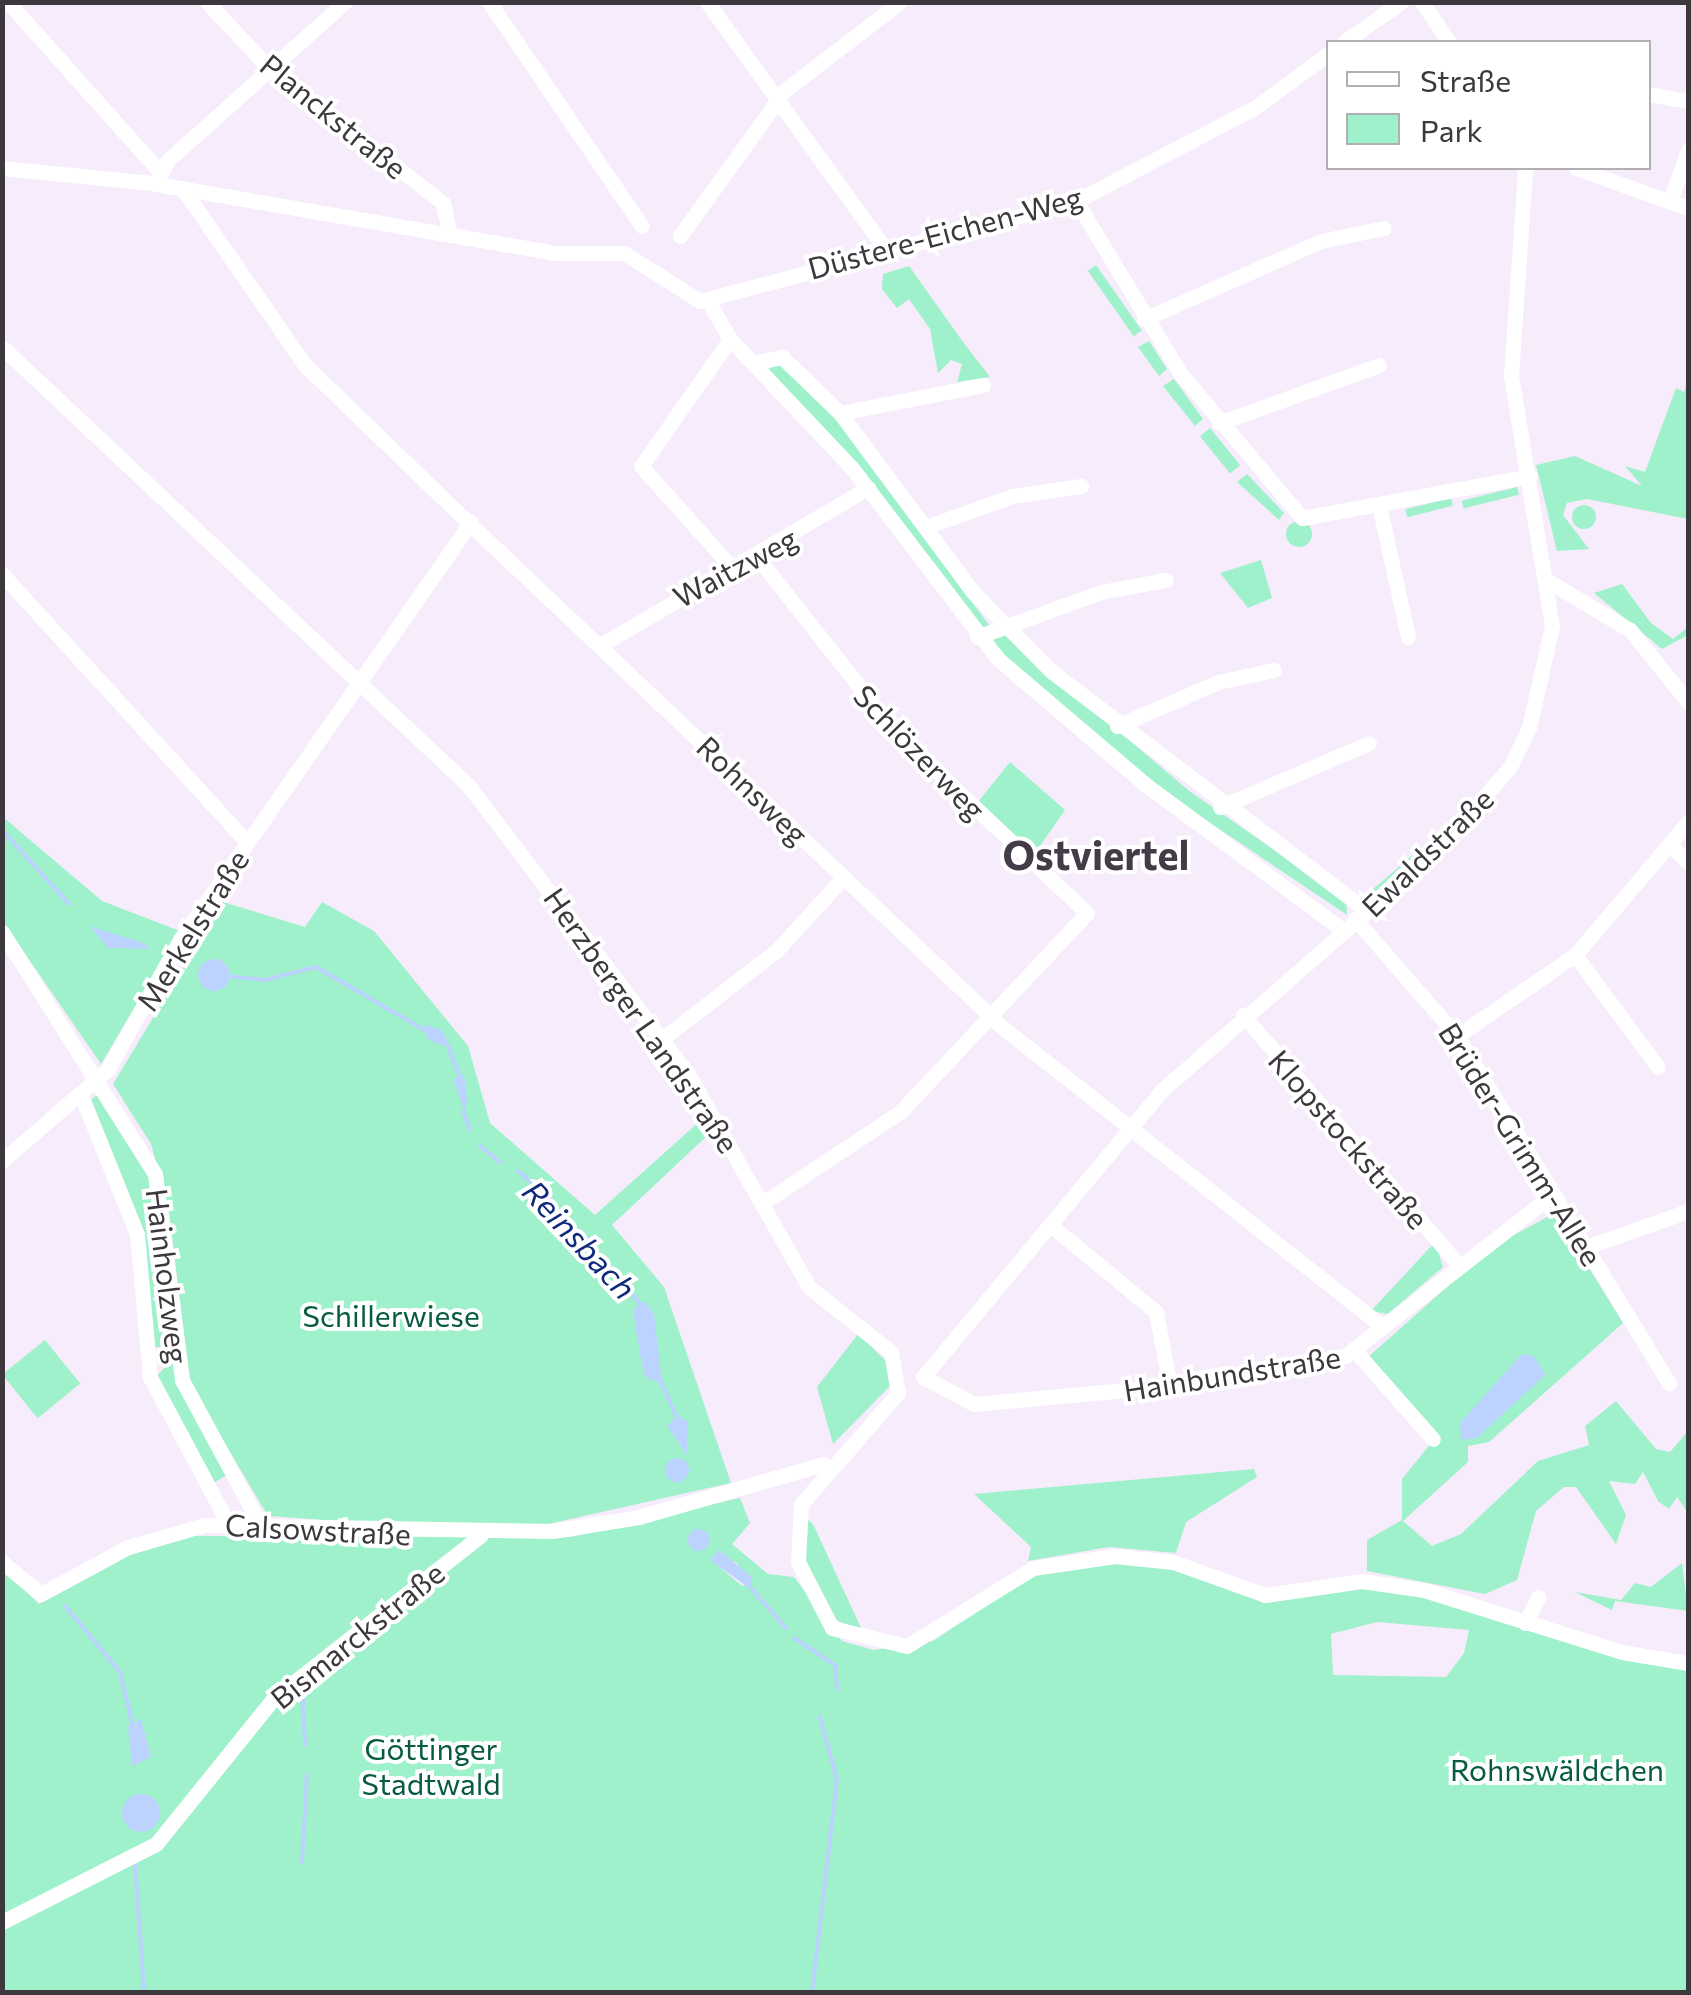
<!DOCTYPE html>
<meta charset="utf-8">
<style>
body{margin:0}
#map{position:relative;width:1691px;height:1995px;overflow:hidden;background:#f6ecfb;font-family:Commissioner,sans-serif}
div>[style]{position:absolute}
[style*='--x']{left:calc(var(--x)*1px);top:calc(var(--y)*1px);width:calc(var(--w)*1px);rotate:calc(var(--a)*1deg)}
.green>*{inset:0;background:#9ff1cc;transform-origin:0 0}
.round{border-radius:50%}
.water>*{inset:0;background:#bcd2ff}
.stream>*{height:4px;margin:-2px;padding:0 2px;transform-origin:2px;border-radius:2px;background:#bcd2ff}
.minor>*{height:15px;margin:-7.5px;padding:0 7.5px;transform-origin:7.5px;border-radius:7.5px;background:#fff}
span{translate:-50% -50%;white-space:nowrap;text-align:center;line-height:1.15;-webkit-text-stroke:8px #fff;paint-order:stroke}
.street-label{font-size:30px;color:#3c383e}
.park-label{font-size:30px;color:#075b40}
.water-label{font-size:32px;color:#0f2a7c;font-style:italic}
.district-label{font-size:40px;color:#443b48;font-weight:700}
.frame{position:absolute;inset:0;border:5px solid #3c383e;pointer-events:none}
.legend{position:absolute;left:1326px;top:40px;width:325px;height:130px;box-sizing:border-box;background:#fff;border:2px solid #b1afb2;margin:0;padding:12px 18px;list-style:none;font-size:30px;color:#3c383e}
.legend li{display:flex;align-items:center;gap:20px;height:50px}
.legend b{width:50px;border:2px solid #b1afb2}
</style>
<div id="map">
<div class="green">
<div style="left:1096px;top:265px;width:80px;height:10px;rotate:55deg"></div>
<div style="clip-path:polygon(909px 266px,963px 342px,990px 377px,957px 382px,962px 364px,951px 360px,938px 373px,930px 329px,909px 299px,897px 308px,882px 289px,883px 274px)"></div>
<div style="clip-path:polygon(1149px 341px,1167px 369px,1159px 376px,1138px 347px)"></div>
<div style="clip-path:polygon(781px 364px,820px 398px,989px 625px,981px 628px,765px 370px)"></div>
<div style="clip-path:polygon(1174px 379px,1203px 419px,1195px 426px,1163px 386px)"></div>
<div style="clip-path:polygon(1688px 379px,1688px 519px,1587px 499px,1567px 503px,1563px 515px,1589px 549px,1557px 551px,1536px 465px,1575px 456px,1642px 486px,1625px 466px,1645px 472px,1676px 388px,1684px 392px)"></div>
<div style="left:1210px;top:428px;width:48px;height:13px;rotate:51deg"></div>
<div style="clip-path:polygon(1247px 474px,1284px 513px,1279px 520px,1237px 482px)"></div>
<div style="left:1517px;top:487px;width:8px;height:57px;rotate:76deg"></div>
<div style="left:1451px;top:498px;width:8px;height:47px;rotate:76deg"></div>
<div class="round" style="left:1572px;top:505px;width:24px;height:24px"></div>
<div class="round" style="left:1286px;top:521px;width:26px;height:26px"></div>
<div style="clip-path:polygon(1261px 560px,1272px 598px,1248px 608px,1220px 573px)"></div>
<div style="clip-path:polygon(1622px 584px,1651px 623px,1673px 639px,1688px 627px,1688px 635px,1662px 649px,1594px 593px)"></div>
<div style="clip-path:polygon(1004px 634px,1188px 790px,1346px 900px,1347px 915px,1151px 783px,996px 651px,992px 638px)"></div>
<div style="clip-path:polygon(1010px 762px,1065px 810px,1033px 856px,978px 802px)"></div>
<div style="clip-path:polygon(1461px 813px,1372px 896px,1363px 898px)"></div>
<div style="clip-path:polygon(3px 817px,102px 901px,180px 931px,101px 1064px,3px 922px)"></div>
<div style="clip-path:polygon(223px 902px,305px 927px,322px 902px,374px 931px,468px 1046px,490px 1123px,595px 1215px,701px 1120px,710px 1133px,612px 1225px,664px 1287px,731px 1483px,548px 1524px,454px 1529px,268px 1516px,190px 1385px,169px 1211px,151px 1144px,113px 1084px)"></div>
<div style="clip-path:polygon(97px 1095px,153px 1180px,171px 1348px,228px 1474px,212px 1484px,154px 1379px,167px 1365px,165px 1348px,151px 1346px,140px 1232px,88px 1102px)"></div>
<div style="clip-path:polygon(1555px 1213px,1623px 1323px,1489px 1442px,1468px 1446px,1468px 1462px,1403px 1521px,1432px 1546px,1461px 1534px,1538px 1461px,1589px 1445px,1585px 1426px,1616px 1401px,1656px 1449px,1670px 1452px,1688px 1431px,1688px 1513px,1677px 1497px,1669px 1509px,1658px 1501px,1643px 1472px,1635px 1484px,1609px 1481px,1626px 1515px,1616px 1544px,1576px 1487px,1564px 1487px,1536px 1511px,1517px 1580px,1485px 1594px,1367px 1571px,1367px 1540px,1402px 1520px,1402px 1479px,1436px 1437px,1367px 1358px,1493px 1246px)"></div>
<div style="clip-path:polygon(1435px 1242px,1443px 1267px,1388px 1314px,1371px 1311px)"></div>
<div style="clip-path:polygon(858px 1334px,886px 1361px,890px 1386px,833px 1444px,817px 1387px)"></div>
<div style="left:45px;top:1340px;width:56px;height:55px;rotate:51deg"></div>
<div style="clip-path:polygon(1254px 1469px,1257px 1477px,1186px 1522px,1176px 1553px,1109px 1547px,1028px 1561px,1031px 1547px,974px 1494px)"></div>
<div style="clip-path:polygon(evenodd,740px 1498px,750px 1523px,732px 1544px,768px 1574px,794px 1577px,842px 1641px,874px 1650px,933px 1641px,1037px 1572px,1113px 1560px,1160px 1565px,1256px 1599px,1359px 1585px,1422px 1597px,1617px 1658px,1688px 1670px,1688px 1992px,3px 1992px,2px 1568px,39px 1604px,130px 1555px,193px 1536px,571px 1537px,740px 1498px,710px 1559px,736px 1562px,749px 1582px,742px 1586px,710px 1559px,740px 1498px,1377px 1622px,1469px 1630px,1464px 1653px,1446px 1677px,1333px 1675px,1331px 1634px,1377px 1622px)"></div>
<div style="clip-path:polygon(807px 1519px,813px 1524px,863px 1632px,834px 1619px,804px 1558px)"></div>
<div style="clip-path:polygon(1682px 1563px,1688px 1611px,1615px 1601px,1612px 1610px,1575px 1592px,1621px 1600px,1635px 1583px,1651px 1587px)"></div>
</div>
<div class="water">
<div style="clip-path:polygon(90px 926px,146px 944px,148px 949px,108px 948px)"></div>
<div class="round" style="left:198px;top:959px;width:32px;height:32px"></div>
<div style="clip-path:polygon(425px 1024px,441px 1030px,453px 1050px,427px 1039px)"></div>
<div style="clip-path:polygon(464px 1075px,467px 1098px,465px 1113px,453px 1079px)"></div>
<div style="clip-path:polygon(644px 1301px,654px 1314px,662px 1384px,645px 1377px,640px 1355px,633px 1310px)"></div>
<div style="clip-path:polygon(1521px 1355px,1532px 1355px,1546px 1374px,1477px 1438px,1461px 1440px,1460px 1423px)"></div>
<div style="clip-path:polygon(677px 1416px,687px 1421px,687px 1455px,667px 1426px)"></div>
<div class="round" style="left:665px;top:1458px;width:24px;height:24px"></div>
<div class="round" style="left:688px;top:1529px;width:22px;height:22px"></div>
<div style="clip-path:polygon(719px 1550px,751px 1576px,752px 1590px,710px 1560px)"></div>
<div style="clip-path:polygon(141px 1719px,151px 1757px,132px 1766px,128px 1726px)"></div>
<div class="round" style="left:122px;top:1794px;width:38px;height:38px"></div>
</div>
<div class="stream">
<div style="--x:2;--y:830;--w:100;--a:47.8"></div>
<div style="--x:227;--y:976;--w:38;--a:6"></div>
<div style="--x:265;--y:980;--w:53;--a:-14.3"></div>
<div style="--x:316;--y:967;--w:127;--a:30.2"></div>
<div style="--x:449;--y:1049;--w:30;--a:69"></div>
<div style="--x:463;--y:1111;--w:20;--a:70"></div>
<div style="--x:480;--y:1146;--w:26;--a:39"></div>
<div style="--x:518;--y:1171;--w:45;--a:40.5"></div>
<div style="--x:582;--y:1232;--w:94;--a:51.1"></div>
<div style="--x:661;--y:1382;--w:39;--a:66"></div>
<div style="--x:750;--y:1587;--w:55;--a:48.7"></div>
<div style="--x:65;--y:1606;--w:86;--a:50.2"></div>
<div style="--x:120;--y:1672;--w:56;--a:76.5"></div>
<div style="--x:794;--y:1638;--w:49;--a:33.4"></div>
<div style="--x:835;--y:1665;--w:24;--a:85"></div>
<div style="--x:302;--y:1685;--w:60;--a:87.1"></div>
<div style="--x:302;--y:1863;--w:89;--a:-86.8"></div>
<div style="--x:135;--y:1865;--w:127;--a:85.9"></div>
<div style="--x:812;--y:1992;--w:213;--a:-83.3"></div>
<div style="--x:837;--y:1780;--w:65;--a:-105.1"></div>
</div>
<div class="minor">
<div style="--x:8;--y:2;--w:227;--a:48.2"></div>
<div style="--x:207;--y:2;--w:91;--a:46.8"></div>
<div style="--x:269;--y:68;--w:220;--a:37.8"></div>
<div style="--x:443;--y:203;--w:30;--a:78"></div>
<div style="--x:489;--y:2;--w:271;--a:55.7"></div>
<div style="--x:707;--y:2;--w:301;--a:54.2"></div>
<div style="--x:1422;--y:2;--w:48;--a:56"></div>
<div style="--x:1344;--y:42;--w:70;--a:-35.1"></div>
<div style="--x:1648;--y:94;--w:41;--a:9.9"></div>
<div style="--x:2;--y:168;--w:161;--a:5.7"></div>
<div style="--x:1576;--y:168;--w:119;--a:19.7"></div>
<div style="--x:156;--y:184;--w:405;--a:9.8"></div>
<div style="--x:555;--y:253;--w:69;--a:0"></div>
<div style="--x:624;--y:253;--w:90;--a:32.3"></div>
<div style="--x:700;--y:301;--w:389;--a:-14.9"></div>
<div style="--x:1076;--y:201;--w:201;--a:-27.6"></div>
<div style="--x:1254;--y:108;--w:92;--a:-36.1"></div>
<div style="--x:156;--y:184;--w:25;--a:-64"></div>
<div style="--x:167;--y:161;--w:239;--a:-41.8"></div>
<div style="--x:185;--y:192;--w:211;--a:55.3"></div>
<div style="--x:305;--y:365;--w:204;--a:44"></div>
<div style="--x:452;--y:507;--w:757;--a:43.39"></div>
<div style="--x:1002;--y:1027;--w:484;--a:38.2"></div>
<div style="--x:1076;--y:201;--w:201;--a:58.8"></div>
<div style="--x:1180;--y:373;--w:189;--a:49.9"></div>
<div style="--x:1302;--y:518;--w:232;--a:-10.4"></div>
<div style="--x:1670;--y:201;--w:54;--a:-70.6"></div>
<div style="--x:680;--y:236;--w:180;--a:-54.3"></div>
<div style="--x:785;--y:90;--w:145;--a:-37.4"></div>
<div style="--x:707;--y:299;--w:46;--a:60.1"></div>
<div style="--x:730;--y:339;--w:178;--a:46.6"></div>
<div style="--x:852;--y:468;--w:240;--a:52.6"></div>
<div style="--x:998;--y:659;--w:194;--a:40.4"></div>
<div style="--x:1146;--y:785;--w:245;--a:36.4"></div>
<div style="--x:1144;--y:319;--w:193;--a:-23.8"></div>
<div style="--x:1321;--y:241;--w:64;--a:-11.7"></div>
<div style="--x:730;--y:339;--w:155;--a:125"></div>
<div style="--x:641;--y:466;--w:138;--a:48.2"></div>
<div style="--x:2;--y:347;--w:640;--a:43.23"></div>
<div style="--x:468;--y:785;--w:363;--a:52.7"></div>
<div style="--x:688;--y:1074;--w:245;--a:60.4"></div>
<div style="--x:809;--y:1287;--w:105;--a:38.4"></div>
<div style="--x:891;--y:1352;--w:42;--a:80.3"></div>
<div style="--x:898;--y:1393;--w:147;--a:131.1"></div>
<div style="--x:801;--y:1504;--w:58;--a:93"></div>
<div style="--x:798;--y:1562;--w:74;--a:62.7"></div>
<div style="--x:832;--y:1628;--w:77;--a:13.5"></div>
<div style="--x:907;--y:1646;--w:148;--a:-31.8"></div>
<div style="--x:1033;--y:1568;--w:83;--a:-8.3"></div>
<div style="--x:1115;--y:1556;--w:58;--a:5.9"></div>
<div style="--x:1173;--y:1562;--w:98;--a:19.7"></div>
<div style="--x:1265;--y:1595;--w:98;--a:-8.2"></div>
<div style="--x:1362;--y:1581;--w:63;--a:8.3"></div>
<div style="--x:1424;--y:1590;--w:207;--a:17.4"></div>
<div style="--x:1622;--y:1652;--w:67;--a:9.5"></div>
<div style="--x:753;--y:363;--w:30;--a:-12"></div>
<div style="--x:782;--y:357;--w:81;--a:44"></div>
<div style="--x:840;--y:413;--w:223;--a:53.4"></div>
<div style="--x:973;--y:592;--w:111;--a:45.4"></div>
<div style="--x:1051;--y:671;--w:395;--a:37.2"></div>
<div style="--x:840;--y:413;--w:146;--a:-11.1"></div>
<div style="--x:1219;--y:423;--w:170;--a:-19.9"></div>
<div style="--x:1379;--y:505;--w:135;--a:77.6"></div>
<div style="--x:926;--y:527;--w:91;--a:-19.8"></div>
<div style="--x:1012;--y:496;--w:70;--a:-8.2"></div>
<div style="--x:757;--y:557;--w:223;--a:51.7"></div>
<div style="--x:895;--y:732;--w:264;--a:43.3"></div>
<div style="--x:1087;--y:913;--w:273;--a:133.2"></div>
<div style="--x:900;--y:1112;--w:163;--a:146.5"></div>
<div style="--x:2;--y:574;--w:363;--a:47.6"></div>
<div style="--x:1550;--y:582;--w:93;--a:31"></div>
<div style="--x:1630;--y:630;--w:92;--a:51.1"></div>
<div style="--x:977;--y:637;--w:132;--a:-19.9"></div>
<div style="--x:1101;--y:592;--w:66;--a:-10.5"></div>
<div style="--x:601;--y:645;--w:310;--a:-30.5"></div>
<div style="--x:1117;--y:726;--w:110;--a:-23.5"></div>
<div style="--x:1218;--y:682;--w:57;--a:-12.1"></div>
<div style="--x:1220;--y:807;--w:162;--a:-23.2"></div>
<div style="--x:1671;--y:846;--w:23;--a:43"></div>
<div style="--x:1355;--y:919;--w:155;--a:48.9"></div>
<div style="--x:1457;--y:1036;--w:407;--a:58.6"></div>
<div style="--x:2;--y:932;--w:286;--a:57.7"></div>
<div style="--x:155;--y:1174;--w:208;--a:82.5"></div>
<div style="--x:182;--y:1380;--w:164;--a:61.6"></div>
<div style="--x:1575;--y:955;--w:139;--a:53.5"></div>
<div style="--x:1243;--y:1015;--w:326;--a:49.2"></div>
<div style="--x:1457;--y:1036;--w:143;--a:-34.5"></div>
<div style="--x:1575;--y:955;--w:175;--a:-49.6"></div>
<div style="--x:662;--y:1039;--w:145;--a:-37.7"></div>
<div style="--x:777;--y:950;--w:99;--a:-47.5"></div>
<div style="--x:81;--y:1095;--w:150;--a:68.1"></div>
<div style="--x:137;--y:1234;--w:144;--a:84.8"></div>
<div style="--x:150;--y:1377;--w:166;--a:61.9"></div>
<div style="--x:2;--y:1161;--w:140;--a:-41"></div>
<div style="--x:108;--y:1069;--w:150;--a:-60.9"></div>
<div style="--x:181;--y:938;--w:507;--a:-55.12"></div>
<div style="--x:1053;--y:1227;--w:134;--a:39.5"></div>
<div style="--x:1156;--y:1312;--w:76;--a:79.4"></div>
<div style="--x:1586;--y:1247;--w:108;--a:-19.4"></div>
<div style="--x:1356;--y:1352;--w:116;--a:48.5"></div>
<div style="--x:923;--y:1377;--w:372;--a:-50.2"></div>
<div style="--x:1161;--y:1091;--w:364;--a:-41.1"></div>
<div style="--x:1435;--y:852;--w:113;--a:-48.6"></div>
<div style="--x:1510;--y:767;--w:43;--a:-64"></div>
<div style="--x:1529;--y:728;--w:105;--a:-77.3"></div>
<div style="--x:1552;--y:626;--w:253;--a:-99.3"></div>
<div style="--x:1511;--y:376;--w:208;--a:-86.1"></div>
<div style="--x:923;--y:1377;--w:58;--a:27.9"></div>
<div style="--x:974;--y:1404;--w:247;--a:-5.3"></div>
<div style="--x:1220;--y:1381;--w:127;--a:-11.3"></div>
<div style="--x:1345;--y:1356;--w:264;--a:-37.9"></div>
<div style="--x:2;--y:1562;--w:50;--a:39.4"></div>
<div style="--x:41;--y:1594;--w:99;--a:-28.4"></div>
<div style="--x:128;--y:1547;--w:79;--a:-16.1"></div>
<div style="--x:204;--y:1525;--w:348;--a:1"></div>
<div style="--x:552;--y:1531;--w:88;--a:-9.1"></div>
<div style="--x:639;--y:1517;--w:192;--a:-16"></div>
<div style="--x:1525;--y:1623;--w:29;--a:-63"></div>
<div style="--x:2;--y:1922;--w:173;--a:-26.9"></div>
<div style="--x:156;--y:1844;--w:188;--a:-51.1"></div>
<div style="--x:274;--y:1698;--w:263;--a:-38.2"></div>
</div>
<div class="street-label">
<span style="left:334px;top:116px;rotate:39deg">Planckstraße</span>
<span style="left:945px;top:232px;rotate:-15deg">Düstere-Eichen-Weg</span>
<span style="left:735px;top:567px;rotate:-28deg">Waitzweg</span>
<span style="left:920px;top:752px;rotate:46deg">Schlözerweg</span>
<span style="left:753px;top:790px;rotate:44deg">Rohnsweg</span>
<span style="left:1427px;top:852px;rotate:-44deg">Ewaldstraße</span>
<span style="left:192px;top:930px;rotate:-58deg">Merkelstraße</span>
<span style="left:642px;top:1020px;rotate:55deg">Herzberger Landstraße</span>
<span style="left:1349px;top:1139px;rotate:49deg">Klopstockstraße</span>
<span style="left:1521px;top:1144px;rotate:58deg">Brüder-Grimm-Allee</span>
<span style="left:168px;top:1276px;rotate:83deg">Hainholzweg</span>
<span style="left:1232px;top:1373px;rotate:-9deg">Hainbundstraße</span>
<span style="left:318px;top:1529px;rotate:3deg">Calsowstraße</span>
<span style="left:357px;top:1635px;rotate:-39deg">Bismarckstraße</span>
</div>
<div class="park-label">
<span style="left:391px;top:1315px">Schillerwiese</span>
<span style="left:431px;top:1765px">Göttinger<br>Stadtwald</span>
<span style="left:1557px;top:1769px">Rohnswäldchen</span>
</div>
<div class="water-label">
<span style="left:580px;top:1239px;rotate:47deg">Reinsbach</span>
</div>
<div class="district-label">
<span style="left:1096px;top:854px">Ostviertel</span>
</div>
<div class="frame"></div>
<ul class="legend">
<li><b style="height:12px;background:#fff"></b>Straße</li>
<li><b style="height:28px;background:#9ff1cc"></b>Park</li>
</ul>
</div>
